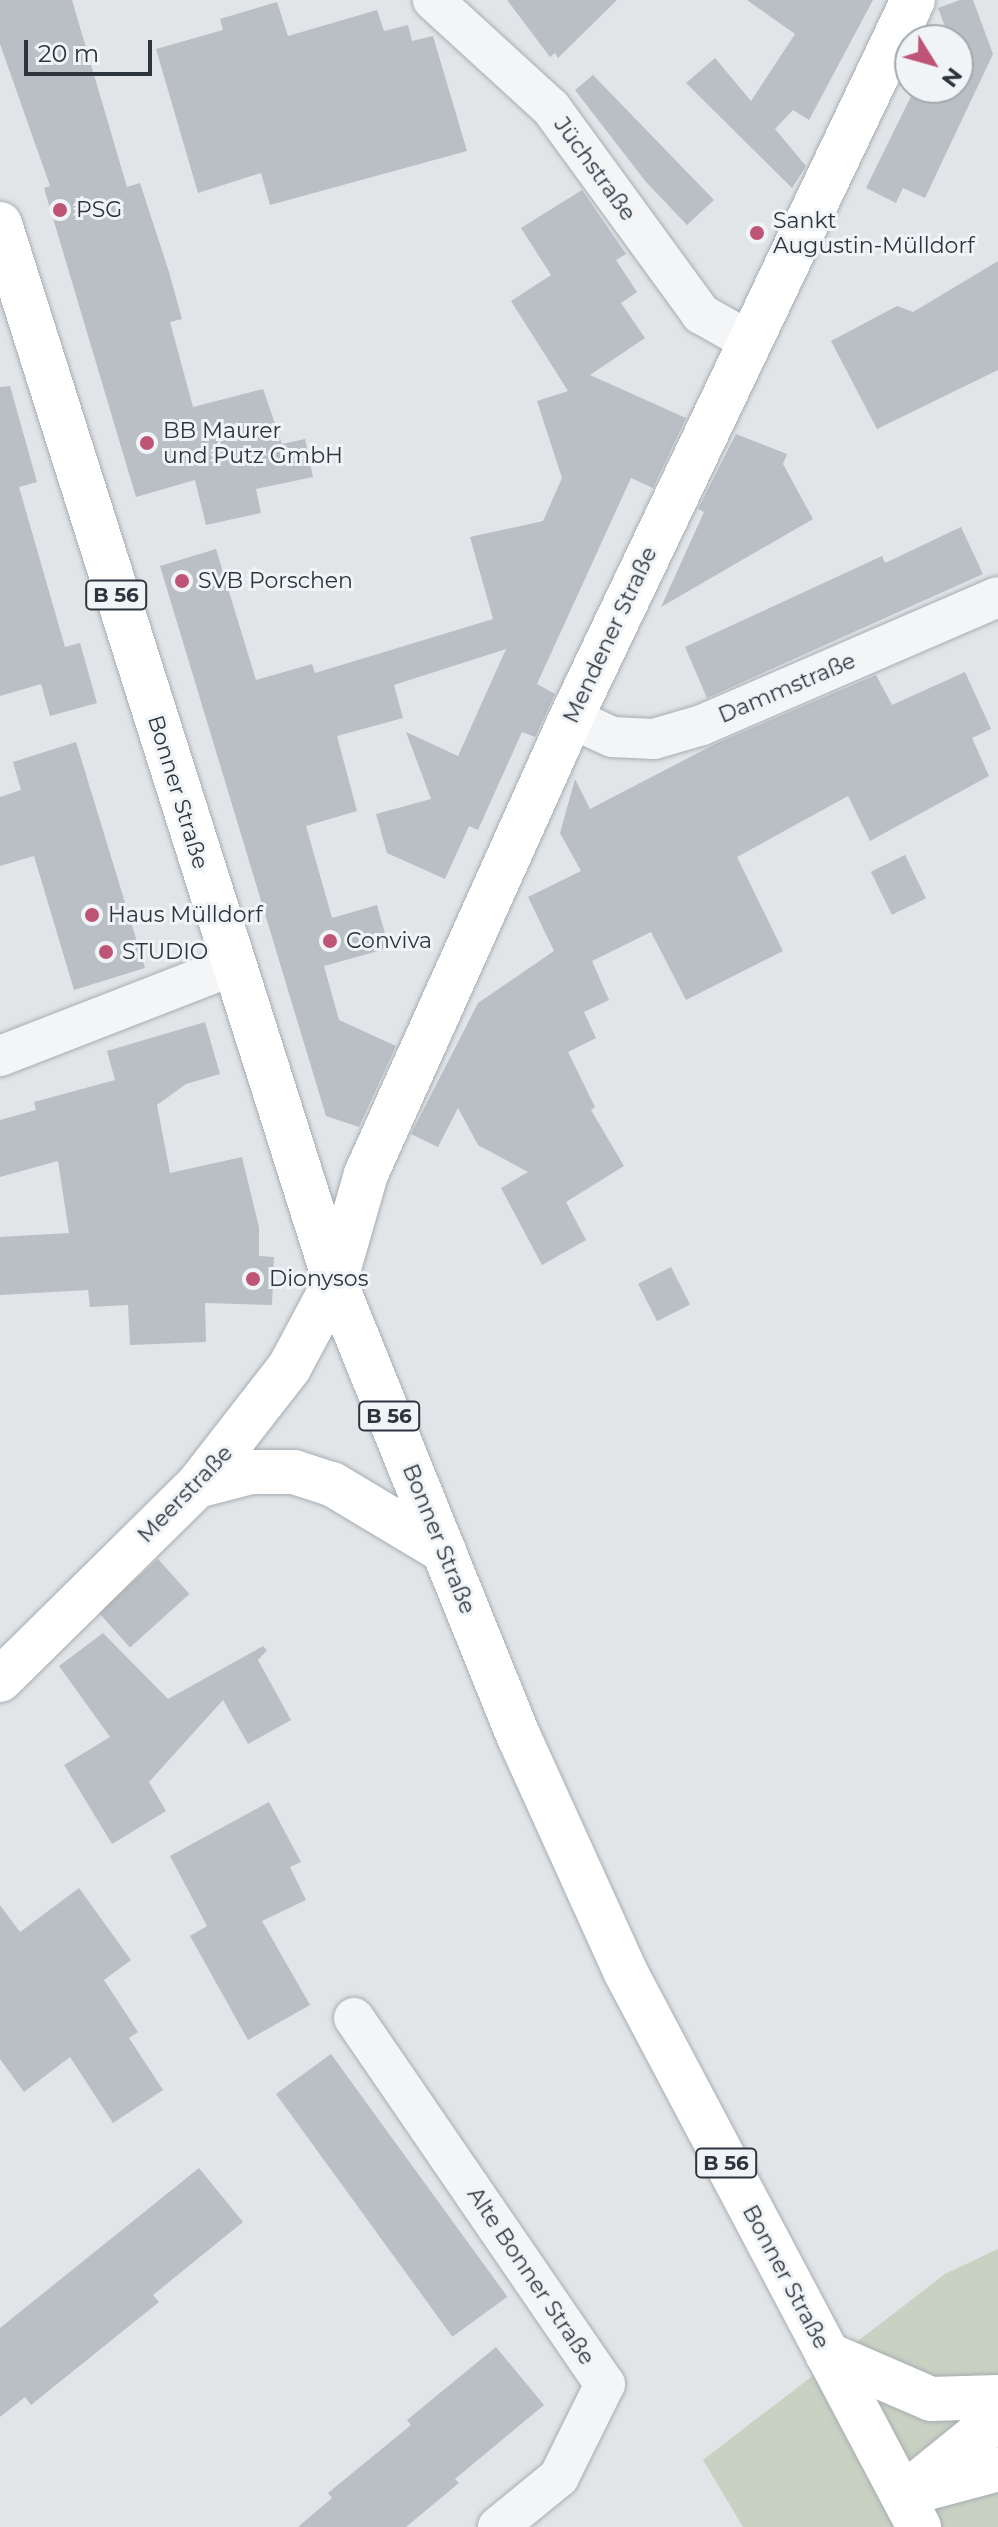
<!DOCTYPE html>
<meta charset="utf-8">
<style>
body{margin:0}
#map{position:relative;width:998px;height:2527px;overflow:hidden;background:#e1e5e8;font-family:Montserrat,sans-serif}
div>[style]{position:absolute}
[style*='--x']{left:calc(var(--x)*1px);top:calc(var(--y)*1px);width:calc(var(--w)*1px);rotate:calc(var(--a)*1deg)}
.green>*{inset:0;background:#c9d1c3}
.building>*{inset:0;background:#b9bfc4;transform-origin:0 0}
.roads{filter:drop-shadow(0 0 2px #a7adb2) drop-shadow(0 0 2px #a7adb2)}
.street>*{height:40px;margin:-20px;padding:0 20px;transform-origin:20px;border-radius:20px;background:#f4f5f7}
.secondary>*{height:44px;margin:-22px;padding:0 22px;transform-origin:22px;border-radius:22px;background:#fff}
.primary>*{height:44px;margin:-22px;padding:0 22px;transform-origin:22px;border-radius:22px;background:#fff}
.highway>*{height:44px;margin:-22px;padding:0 22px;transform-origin:22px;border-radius:22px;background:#fff}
.dots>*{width:22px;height:22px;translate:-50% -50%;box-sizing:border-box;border:4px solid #f1f4f6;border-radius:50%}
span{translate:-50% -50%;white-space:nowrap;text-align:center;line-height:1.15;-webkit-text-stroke:6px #f1f4f6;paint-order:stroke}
.shield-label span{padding:2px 6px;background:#f1f4f6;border:2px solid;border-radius:6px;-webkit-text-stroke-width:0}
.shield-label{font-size:20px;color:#2c353e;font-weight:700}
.street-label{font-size:22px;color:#2c353e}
.poi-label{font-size:22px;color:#2c353e}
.left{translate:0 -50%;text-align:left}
.north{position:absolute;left:894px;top:24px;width:80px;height:80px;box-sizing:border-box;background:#f1f4f6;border:2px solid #a2a8ac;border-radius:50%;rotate:127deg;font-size:22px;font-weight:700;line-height:32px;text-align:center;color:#2c353e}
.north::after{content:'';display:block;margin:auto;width:28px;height:36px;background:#be5577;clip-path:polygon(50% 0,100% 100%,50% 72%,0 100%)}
.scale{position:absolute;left:24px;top:40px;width:128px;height:36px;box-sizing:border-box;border:4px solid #2c353e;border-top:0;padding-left:10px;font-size:24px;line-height:28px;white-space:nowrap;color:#2c353e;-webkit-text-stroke:6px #f1f4f6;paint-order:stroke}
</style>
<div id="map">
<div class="green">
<div style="clip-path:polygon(998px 2249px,998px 2527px,743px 2527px,703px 2460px,945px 2274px)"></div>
</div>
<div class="building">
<div style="clip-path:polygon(0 0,72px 0,127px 187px,140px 183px,169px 272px,182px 319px,170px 322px,193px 407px,263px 389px,282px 444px,305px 439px,313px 477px,256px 489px,261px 513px,206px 525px,195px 480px,136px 497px,44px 188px,50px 186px,0 44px)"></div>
<div style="clip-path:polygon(507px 0,617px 0,558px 58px,555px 53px,550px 57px)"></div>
<div style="clip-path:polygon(747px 0,873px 0,809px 120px,793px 110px,775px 129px,806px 166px,792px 188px,686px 83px,715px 58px,751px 101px,795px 34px)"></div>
<div style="clip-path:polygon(960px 0,973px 0,993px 54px,925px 198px,903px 188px,896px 203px,866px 188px,915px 88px,967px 88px,958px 63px,958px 40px,950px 40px,938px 8px)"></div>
<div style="clip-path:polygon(277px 2px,288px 36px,377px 10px,384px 31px,408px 25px,412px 41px,433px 36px,467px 151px,270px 205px,261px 173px,198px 193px,156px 49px,223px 30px,220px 19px)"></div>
<div style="clip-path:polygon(593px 75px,714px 200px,687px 225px,646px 182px,575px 90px)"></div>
<div style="clip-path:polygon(582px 190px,626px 254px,616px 260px,637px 292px,621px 303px,645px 338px,590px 375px,686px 418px,653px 488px,631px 478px,537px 684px,555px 694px,535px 737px,522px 732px,478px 830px,469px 826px,445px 879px,387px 853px,376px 814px,431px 799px,406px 732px,458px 756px,506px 649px,394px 685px,403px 718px,337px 736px,357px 811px,306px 826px,332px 918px,377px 905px,389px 948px,324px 966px,339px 1020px,396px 1046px,359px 1127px,326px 1116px,160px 566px,216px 549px,256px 680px,312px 664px,315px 673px,493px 619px,470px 537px,543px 521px,562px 478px,537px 401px,568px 391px,511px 301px,551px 275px,521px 228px)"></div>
<div style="clip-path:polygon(998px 261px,998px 370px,877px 429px,831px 341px,897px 306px,913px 312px)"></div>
<div style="clip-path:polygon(10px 386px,37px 482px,19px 487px,65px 647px,80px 643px,97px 703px,50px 716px,41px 684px,0 696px,0 387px)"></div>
<div style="clip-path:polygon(736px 434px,787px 454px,783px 464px,813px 519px,661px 607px,704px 512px,698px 509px)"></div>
<div style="clip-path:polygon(961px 527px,983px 574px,707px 698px,685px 647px,882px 556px,885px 563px)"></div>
<div style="clip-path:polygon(965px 672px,991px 729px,972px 738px,989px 776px,870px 841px,848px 796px,737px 857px,783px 951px,686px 1000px,651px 932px,592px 961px,609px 1000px,584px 1012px,596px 1038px,568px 1052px,595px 1107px,591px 1110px,624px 1166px,566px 1202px,586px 1240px,542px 1265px,501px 1188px,528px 1172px,478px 1145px,458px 1108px,438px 1147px,411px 1134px,478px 1003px,554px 951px,528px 897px,581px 871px,560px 833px,575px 779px,590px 809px,715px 744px,876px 675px,892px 705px)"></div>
<div style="clip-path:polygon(76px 742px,145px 968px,74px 990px,34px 856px,0 866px,0 797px,21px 790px,13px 762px)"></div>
<div style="left:905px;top:855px;width:48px;height:38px;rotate:64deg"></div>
<div style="clip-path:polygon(205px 1022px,220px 1074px,186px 1084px,157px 1105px,170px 1173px,242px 1157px,259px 1227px,259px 1256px,274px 1257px,272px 1305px,205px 1303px,206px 1342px,130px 1345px,128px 1305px,90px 1307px,88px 1290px,0 1295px,0 1237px,69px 1233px,58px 1161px,0 1177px,0 1120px,36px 1110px,34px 1102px,115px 1080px,107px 1051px)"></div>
<div style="left:671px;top:1267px;width:42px;height:37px;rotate:63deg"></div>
<div style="left:158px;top:1559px;width:47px;height:80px;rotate:48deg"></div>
<div style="clip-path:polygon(103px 1633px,168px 1699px,263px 1646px,267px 1650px,258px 1660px,291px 1720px,248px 1744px,223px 1700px,149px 1782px,166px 1811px,112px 1844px,64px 1765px,110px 1737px,59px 1666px)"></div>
<div style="clip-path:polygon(269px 1802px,301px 1862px,290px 1867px,306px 1900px,262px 1921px,310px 2005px,248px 2040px,190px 1936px,207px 1926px,170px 1856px)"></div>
<div style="clip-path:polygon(79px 1888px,131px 1960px,104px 1980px,138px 2032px,129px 2038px,163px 2090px,113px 2123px,70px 2057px,24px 2092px,0 2059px,0 1905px,20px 1932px)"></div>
<div style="left:331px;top:2054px;width:300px;height:68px;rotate:54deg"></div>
<div style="clip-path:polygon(199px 2168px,243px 2222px,153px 2295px,159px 2302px,31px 2405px,25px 2397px,0 2417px,0 2328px)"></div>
<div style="clip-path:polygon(496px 2347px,544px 2405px,455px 2479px,459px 2483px,406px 2527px,298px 2527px,332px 2498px,328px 2493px,411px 2425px,407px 2420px)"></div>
</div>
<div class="roads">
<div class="street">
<div style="--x:433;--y:0;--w:160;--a:42.5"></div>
<div style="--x:551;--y:108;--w:255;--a:53.9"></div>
<div style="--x:701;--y:314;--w:55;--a:29.4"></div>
<div style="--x:571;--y:718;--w:45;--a:24.9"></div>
<div style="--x:612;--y:737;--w:42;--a:2.7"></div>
<div style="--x:654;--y:739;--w:50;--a:-16.3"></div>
<div style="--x:702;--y:725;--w:322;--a:-23.4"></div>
<div style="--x:0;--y:1056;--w:249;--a:-21.2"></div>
<div style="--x:354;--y:2018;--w:444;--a:55.6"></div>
<div style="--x:605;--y:2384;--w:104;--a:116.3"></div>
<div style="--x:559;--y:2477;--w:79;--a:140.7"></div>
</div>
<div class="secondary">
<div style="--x:197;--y:1486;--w:56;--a:-14.5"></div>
<div style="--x:251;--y:1472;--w:43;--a:0"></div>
<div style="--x:294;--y:1472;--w:40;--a:18"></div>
<div style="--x:332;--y:1484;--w:131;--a:30.9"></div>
<div style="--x:0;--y:1680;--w:276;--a:-44.6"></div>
<div style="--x:197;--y:1486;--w:150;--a:-52.1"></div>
<div style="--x:289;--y:1368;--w:98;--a:-61.9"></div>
<div style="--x:335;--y:1282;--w:112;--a:-74"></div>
<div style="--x:366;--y:1174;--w:500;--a:-65.8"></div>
<div style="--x:571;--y:718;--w:795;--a:-64.53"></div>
</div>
<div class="primary">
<div style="--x:0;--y:224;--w:1110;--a:72.43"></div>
<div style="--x:335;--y:1282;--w:491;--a:68"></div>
<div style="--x:519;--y:1737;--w:257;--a:65.6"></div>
<div style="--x:625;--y:1971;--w:629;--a:62.13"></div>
</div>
<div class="highway">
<div style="--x:827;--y:2354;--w:113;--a:23.4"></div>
<div style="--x:931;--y:2399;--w:67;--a:-1.7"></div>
<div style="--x:905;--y:2494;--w:96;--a:-15"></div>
<div style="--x:903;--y:2495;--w:122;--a:-39"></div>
</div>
</div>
<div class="dots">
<div style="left:60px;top:210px;background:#be5577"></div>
<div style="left:757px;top:233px;background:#be5577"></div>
<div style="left:147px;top:443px;background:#be5577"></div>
<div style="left:182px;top:581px;background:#be5577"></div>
<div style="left:92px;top:915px;background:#be5577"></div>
<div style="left:330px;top:941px;background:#be5577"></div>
<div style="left:106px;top:952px;background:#be5577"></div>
<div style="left:253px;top:1279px;background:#be5577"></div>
</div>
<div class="shield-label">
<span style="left:116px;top:595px">B 56</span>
<span style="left:389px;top:1416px">B 56</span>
<span style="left:726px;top:2163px">B 56</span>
</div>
<div class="street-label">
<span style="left:595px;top:169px;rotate:54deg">Jüchstraße</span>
<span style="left:610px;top:635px;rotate:-65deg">Mendener Straße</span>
<span style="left:787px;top:688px;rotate:-23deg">Dammstraße</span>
<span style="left:178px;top:792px;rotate:73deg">Bonner Straße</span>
<span style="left:185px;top:1494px;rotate:-46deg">Meerstraße</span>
<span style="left:439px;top:1539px;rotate:68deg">Bonner Straße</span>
<span style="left:531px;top:2276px;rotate:56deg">Alte Bonner Straße</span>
<span style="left:786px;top:2277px;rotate:62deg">Bonner Straße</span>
</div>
<div class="poi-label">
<span class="left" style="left:76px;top:210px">PSG</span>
<span class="left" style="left:773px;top:233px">Sankt<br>Augustin-Mülldorf</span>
<span class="left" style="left:163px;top:443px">BB Maurer<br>und Putz GmbH</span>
<span class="left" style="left:198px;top:581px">SVB Porschen</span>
<span class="left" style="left:108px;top:915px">Haus Mülldorf</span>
<span class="left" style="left:346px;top:941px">Conviva</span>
<span class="left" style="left:122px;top:952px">STUDIO</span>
<span class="left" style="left:269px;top:1279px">Dionysos</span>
</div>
<div class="north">N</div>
<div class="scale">20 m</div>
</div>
